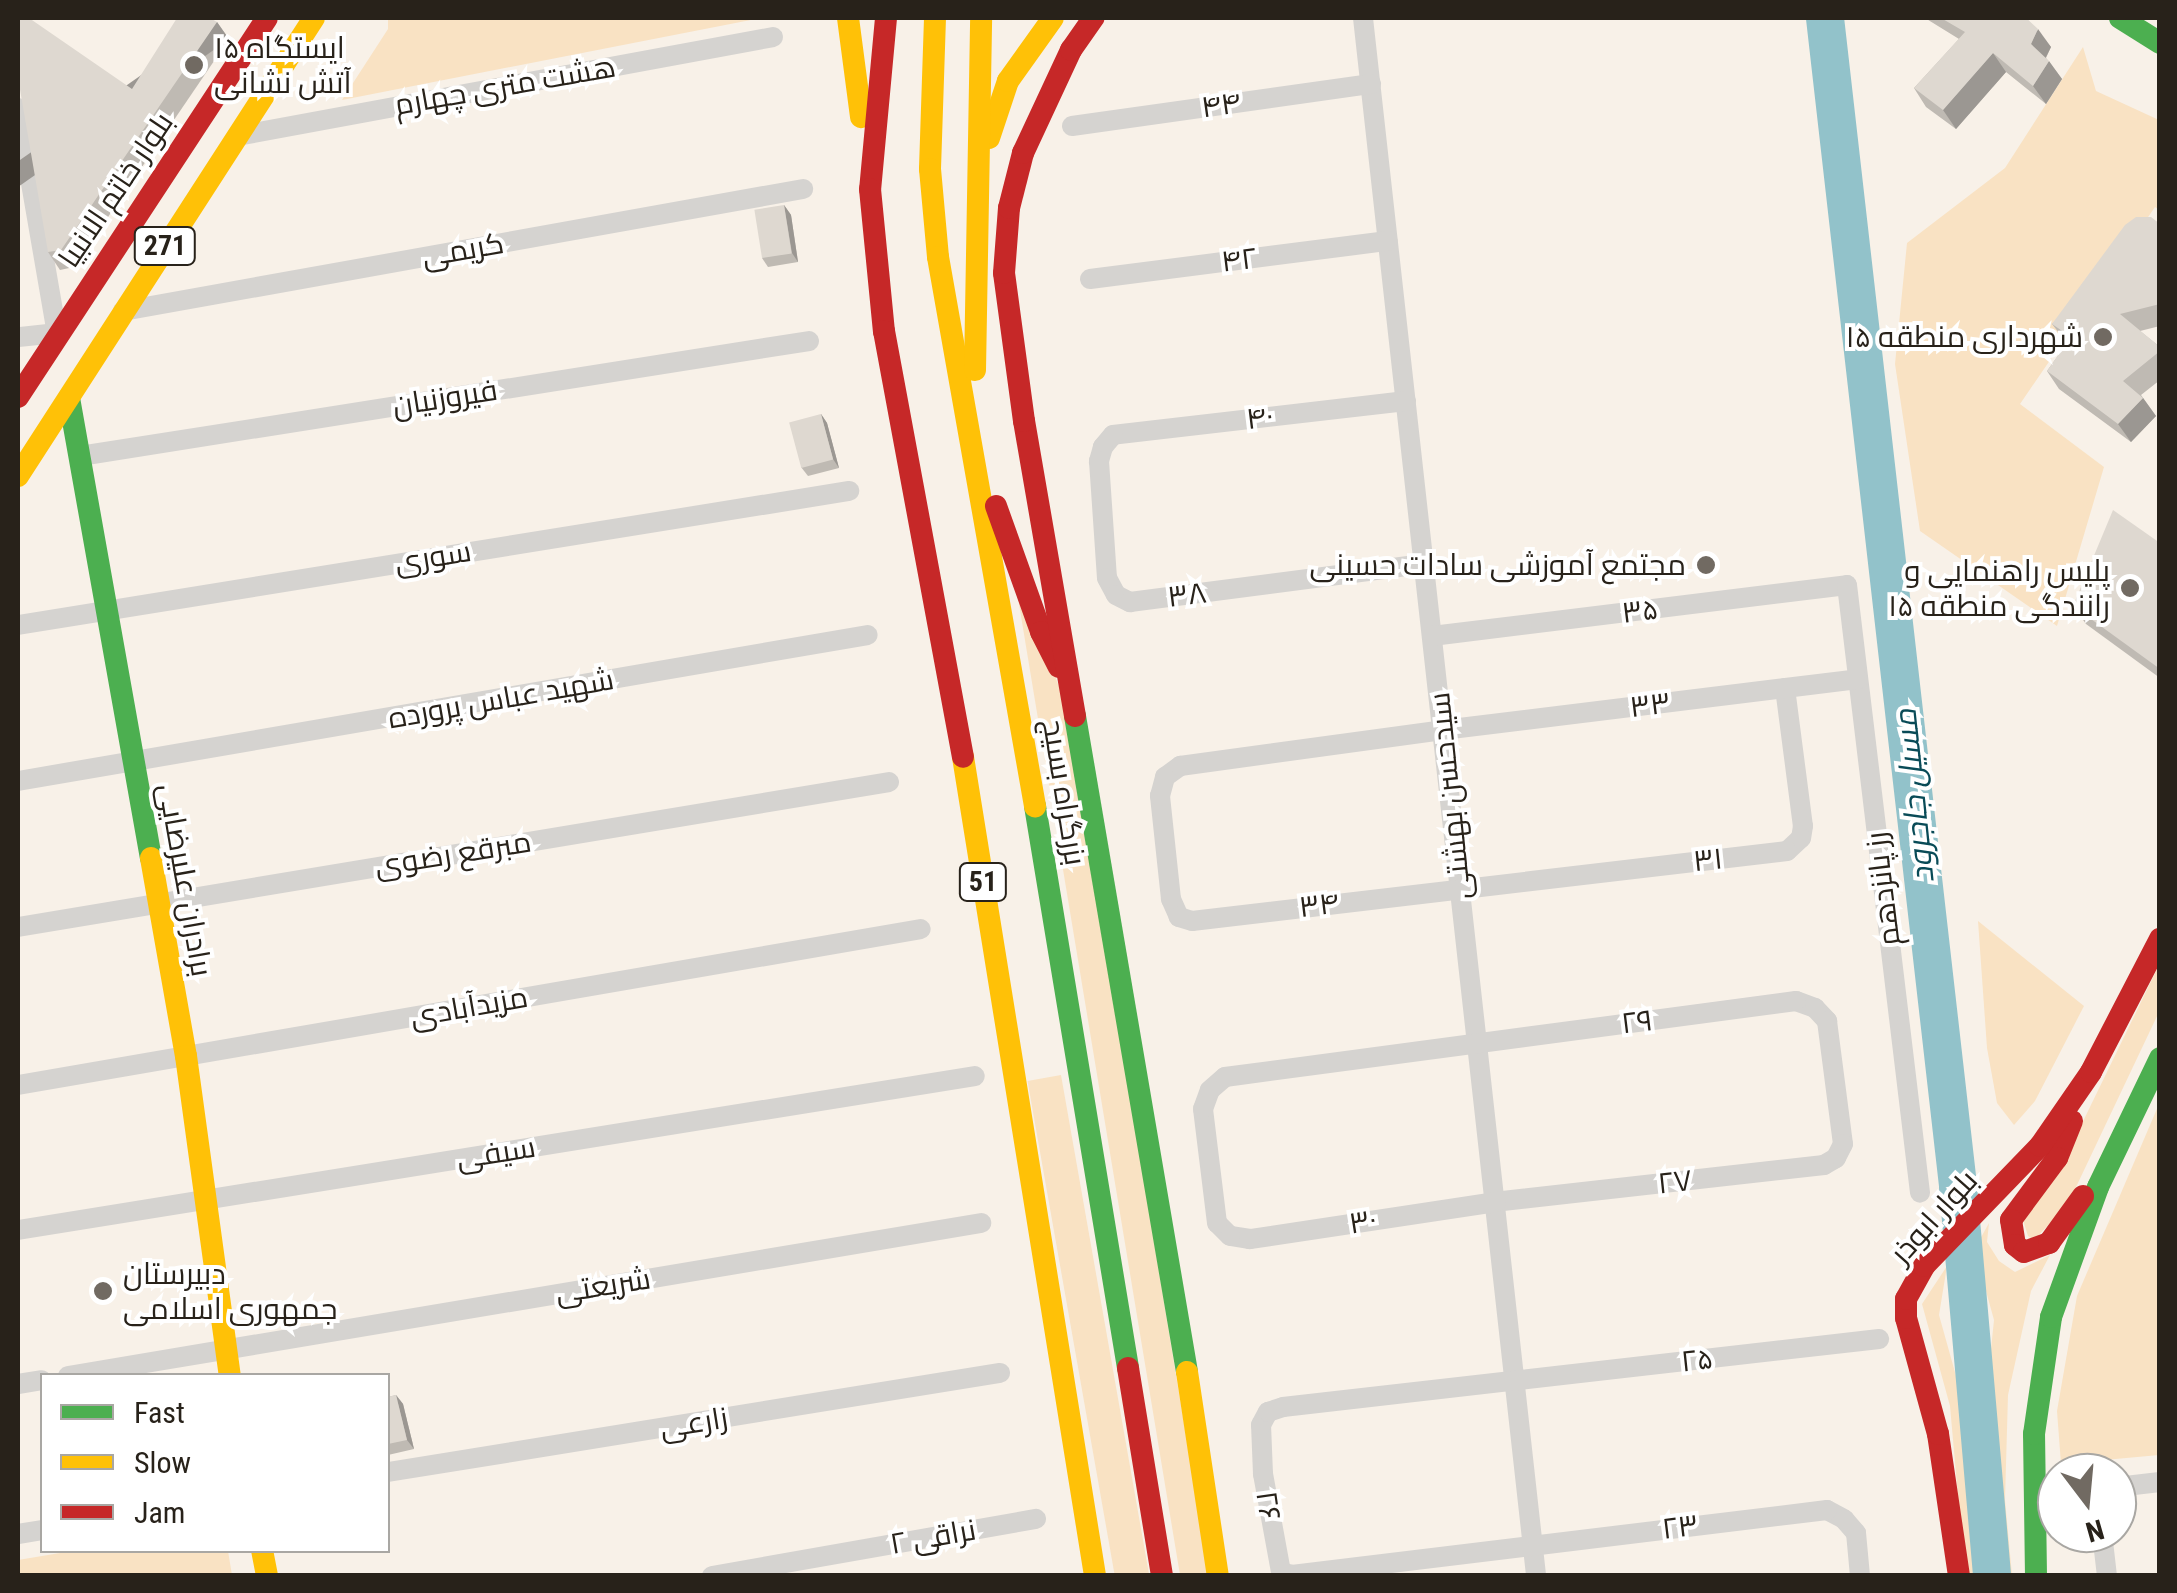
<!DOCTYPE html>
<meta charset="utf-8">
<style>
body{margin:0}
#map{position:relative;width:2177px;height:1593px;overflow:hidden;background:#f8f1e8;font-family:"Roboto Condensed",Cairo,sans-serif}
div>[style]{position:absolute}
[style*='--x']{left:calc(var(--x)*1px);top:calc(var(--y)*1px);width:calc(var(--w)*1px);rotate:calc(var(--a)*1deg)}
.green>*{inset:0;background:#f9e2c3;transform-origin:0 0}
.river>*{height:38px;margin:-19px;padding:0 19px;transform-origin:19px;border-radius:19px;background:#92c2ca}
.street>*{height:20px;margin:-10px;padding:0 10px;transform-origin:10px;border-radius:10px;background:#d5d3d0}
.fast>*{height:22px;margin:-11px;padding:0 11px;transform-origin:11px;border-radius:11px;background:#4caf50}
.slow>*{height:22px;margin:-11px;padding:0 11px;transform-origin:11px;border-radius:11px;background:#ffc107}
.jam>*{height:22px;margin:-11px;padding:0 11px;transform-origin:11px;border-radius:11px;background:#c62828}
.wall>*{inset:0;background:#bfbab3}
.shaded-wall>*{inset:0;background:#9b9792;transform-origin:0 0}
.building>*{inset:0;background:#ded8d0;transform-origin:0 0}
.dots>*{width:28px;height:28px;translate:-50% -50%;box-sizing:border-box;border:5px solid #fff;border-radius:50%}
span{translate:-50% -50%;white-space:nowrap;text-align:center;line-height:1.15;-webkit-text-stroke:8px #fff;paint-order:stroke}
.shield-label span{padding:2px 8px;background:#fff;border:2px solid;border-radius:8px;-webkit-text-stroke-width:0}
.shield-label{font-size:28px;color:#28221a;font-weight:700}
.poi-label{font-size:30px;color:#28221a}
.left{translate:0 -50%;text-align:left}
.right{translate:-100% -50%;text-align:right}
.street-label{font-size:30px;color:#28221a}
.water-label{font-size:32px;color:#094b57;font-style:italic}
.frame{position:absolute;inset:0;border:20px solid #28221a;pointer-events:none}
.legend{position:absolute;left:40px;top:1373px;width:350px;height:180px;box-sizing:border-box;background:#fff;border:2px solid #a9a7a3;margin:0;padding:12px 18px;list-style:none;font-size:30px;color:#28221a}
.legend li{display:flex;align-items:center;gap:20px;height:50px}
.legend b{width:50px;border:2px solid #a9a7a3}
.north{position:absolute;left:2037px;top:1453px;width:100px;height:100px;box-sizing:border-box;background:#fff;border:2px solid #a9a7a3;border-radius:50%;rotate:164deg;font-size:28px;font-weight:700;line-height:40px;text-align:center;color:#28221a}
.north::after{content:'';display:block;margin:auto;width:35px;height:45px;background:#716a62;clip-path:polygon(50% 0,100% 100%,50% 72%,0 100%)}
</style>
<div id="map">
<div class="green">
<div style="clip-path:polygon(388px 18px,761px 18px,342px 100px,388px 29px)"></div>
<div style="clip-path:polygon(2083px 47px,2096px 91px,2159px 120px,2159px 210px,2155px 207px,2020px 404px,2104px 467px,2057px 626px,1920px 531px,1895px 364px,1907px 243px,2005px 168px)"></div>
<div style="clip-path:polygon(1013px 568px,1065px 702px,1209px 1575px,1180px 1575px)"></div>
<div style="clip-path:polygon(1978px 921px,2084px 1006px,2035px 1101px,2014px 1125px,1997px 1103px,1987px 1048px)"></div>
<div style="clip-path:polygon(2159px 965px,2159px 1012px,2068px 1204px,2034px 1240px,2028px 1236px,2021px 1214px,2071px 1146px)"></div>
<div style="left:1061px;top:1075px;width:507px;height:34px;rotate:80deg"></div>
<div style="clip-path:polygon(2159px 1104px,2159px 1455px,2061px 1464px,2057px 1411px,2077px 1296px)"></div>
<div style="clip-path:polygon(1989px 1223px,1987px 1242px,1999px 1261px,2015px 1272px,2050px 1255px,2031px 1291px,2008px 1395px,2005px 1500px,2012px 1575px,2001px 1575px,1986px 1397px,1994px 1320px,1978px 1262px,1979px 1241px)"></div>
<div style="clip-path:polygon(1947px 1266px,1939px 1315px,1958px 1383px,1967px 1483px,1999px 1575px,1965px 1575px,1950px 1406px,1922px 1304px)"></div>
<div style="clip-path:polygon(72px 1551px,228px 1551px,232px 1575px,18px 1575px,18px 1560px)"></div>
</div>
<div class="river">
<div style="--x:1825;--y:18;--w:1176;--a:83.5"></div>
<div style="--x:1958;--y:1186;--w:391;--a:85"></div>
</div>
<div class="street">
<div style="--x:1363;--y:18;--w:1568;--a:83.66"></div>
<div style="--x:18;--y:108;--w:228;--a:80.2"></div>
<div style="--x:57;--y:333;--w:39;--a:174"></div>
<div style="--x:1072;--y:126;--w:302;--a:-8"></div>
<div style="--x:237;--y:136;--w:545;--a:-10.46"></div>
<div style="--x:1090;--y:279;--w:300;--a:-7.3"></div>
<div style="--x:123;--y:311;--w:691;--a:-10.17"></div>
<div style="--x:1406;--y:401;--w:295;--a:173.4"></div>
<div style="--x:1113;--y:435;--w:16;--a:130"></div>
<div style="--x:1103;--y:447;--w:15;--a:106"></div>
<div style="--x:1099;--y:461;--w:117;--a:86.1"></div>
<div style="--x:1107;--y:578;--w:19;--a:62"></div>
<div style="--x:1116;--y:595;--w:16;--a:27"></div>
<div style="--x:1130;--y:602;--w:296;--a:-7.4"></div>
<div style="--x:80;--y:456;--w:738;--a:-8.96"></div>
<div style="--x:18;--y:625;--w:842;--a:-9.16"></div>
<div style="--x:1432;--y:636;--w:418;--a:-7"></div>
<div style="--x:1847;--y:585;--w:612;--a:83.15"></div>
<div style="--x:1785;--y:688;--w:139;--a:82.6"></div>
<div style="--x:1803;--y:826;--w:12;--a:99"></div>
<div style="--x:1801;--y:838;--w:19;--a:137"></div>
<div style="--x:1787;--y:851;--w:599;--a:173.29"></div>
<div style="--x:1192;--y:921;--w:14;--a:-163"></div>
<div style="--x:1179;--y:917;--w:20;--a:-114"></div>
<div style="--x:1171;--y:899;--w:104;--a:-96.1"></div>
<div style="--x:1160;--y:796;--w:20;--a:-75"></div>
<div style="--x:1165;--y:777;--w:19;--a:-36"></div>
<div style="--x:1180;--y:766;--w:265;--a:-7.8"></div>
<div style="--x:1443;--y:730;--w:418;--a:-7"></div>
<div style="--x:18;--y:781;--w:862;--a:-9.75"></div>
<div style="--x:18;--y:927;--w:883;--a:-9.45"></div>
<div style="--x:1796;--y:1001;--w:20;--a:20"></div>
<div style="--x:1815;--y:1008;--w:18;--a:47"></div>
<div style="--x:1827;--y:1021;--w:124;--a:82.6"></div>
<div style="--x:1843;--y:1144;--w:16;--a:117"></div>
<div style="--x:1836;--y:1158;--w:14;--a:150"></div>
<div style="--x:1824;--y:1165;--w:330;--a:173.6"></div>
<div style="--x:1496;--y:1202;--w:249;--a:171.4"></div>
<div style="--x:1250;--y:1239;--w:20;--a:-171"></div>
<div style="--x:1230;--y:1236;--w:18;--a:-135"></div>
<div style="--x:1217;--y:1223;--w:115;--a:-97"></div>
<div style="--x:1203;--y:1109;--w:20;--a:-70"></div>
<div style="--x:1210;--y:1090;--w:20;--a:-41"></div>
<div style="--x:1225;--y:1077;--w:576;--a:-7.58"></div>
<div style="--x:18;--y:1085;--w:916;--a:-9.8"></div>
<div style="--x:18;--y:1230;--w:969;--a:-9.14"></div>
<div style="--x:68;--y:1376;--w:926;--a:-9.51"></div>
<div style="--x:18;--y:1384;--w:24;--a:-9"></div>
<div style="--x:388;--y:1472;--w:620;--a:-9.19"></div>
<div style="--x:2117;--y:1487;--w:43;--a:-6.6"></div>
<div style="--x:2102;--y:1533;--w:43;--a:83.4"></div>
<div style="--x:18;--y:1534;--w:24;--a:-9"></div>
<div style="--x:712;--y:1576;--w:329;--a:-10"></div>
<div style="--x:1860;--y:1576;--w:43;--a:-95.3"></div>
<div style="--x:1856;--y:1533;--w:18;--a:-131"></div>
<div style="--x:1844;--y:1519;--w:19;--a:-152"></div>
<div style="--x:1827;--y:1510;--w:539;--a:173.07"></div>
<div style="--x:1292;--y:1575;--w:11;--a:-165"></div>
<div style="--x:1281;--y:1572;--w:100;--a:-100.4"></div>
<div style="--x:1263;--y:1474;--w:49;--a:-92.3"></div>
<div style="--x:1261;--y:1425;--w:15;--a:-62"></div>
<div style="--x:1268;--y:1412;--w:16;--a:-18"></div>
<div style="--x:1283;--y:1407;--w:600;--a:-6.51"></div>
</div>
<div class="fast">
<div style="--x:2120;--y:18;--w:47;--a:32"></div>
<div style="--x:69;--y:398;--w:467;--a:79.9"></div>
<div style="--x:1075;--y:716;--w:665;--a:80.31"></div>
<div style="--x:1035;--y:806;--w:570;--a:80.6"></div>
<div style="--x:2036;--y:1576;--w:142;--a:-90.8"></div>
<div style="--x:2034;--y:1434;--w:118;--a:-81.7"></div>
<div style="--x:2051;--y:1317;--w:138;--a:-70.1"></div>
<div style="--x:2098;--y:1187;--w:143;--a:-64.3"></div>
</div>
<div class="slow">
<div style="--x:848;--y:18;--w:100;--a:82.5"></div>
<div style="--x:935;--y:18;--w:151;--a:91.9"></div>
<div style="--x:930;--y:169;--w:88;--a:84.8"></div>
<div style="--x:938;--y:257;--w:558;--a:79.98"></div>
<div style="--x:989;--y:138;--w:60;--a:-71.6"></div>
<div style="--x:1008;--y:81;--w:77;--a:-54.5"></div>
<div style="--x:975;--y:370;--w:352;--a:-89"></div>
<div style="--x:18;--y:476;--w:545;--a:-57.13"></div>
<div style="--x:963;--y:757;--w:830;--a:80.84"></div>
<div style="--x:151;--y:858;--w:201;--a:80"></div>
<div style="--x:186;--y:1056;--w:323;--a:82.2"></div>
<div style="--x:1187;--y:1372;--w:206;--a:81.4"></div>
<div style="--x:262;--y:1550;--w:26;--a:79"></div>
</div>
<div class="jam">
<div style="--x:886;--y:18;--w:172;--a:95.3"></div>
<div style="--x:870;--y:189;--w:143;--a:84.4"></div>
<div style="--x:884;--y:331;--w:433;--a:79.5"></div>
<div style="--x:18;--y:397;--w:453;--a:-56.7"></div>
<div style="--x:996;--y:506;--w:134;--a:70.3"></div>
<div style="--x:1041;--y:632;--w:39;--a:63"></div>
<div style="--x:1075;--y:716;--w:299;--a:-99.8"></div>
<div style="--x:1024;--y:421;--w:149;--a:-97.7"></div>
<div style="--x:1004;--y:273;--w:65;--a:-85.6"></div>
<div style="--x:1009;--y:208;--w:57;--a:-75.7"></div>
<div style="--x:1023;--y:153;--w:114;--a:-65"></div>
<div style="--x:1071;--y:50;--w:39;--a:-55"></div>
<div style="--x:2072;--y:1121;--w:40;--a:112"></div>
<div style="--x:2057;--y:1158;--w:77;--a:126.6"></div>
<div style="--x:2011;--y:1220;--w:25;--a:81"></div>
<div style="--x:2015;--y:1245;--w:11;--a:38"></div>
<div style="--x:2024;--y:1252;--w:27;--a:-20"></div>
<div style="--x:2049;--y:1243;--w:58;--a:-54.1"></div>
<div style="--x:1128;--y:1368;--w:211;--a:80.7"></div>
<div style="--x:1959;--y:1576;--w:144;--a:-98.4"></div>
<div style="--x:1938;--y:1434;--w:120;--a:-105.4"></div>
<div style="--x:1906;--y:1318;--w:19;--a:-90"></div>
<div style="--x:1906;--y:1299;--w:38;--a:-61"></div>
<div style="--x:1924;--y:1266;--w:167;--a:-46"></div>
<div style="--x:2040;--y:1146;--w:90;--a:-55.4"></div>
<div style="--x:2091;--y:1072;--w:150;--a:-62.6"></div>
</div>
<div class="wall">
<div style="clip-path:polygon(1925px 18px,2026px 18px,2051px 47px,2046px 58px,2062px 79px,2046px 104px,2006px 72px,1956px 129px,1926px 107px,1914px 88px,1959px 39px)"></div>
<div style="clip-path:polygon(217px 22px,229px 39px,74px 267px,60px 270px,48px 252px,132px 89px)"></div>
<div style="clip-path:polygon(784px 205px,791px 215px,798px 262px,768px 267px,762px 258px)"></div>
<div style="clip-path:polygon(2160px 224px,2160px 326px,2140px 331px,2160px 347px,2160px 380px,2141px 395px,2156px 416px,2131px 442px,2059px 389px,2047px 371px,2067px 343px,2052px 324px)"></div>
<div style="clip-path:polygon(821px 414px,827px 423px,839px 468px,808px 476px,801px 467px)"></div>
<div style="clip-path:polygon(2160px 543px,2160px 678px,2086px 624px,2073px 606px)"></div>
<div style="clip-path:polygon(396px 1395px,403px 1404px,414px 1449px,388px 1455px,388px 1397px)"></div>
</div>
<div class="shaded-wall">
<div style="left:217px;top:22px;width:21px;height:276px;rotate:55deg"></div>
<div style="clip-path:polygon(2038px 29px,2051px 47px,2043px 63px,2031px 44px)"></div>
<div style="clip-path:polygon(1993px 53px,2006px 72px,1956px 129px,1943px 110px)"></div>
<div style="clip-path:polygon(2049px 61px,2062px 79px,2046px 104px,2033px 86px)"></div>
<div style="clip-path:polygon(784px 205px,791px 215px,798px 262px,792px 253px)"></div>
<div style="clip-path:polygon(2143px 398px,2156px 416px,2131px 442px,2118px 424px)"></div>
<div style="clip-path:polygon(821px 414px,827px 423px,839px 468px,833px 459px)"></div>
<div style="clip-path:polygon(396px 1395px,403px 1404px,414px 1449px,407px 1440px)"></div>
</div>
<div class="building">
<div style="clip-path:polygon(18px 18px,29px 18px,132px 89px,177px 18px,210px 18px,217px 22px,61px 250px,48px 252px,18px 78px)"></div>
<div style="clip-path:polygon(1941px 18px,2026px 18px,2038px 29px,2031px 44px,2049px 61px,2033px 86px,1993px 53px,1943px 110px,1914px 88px,1965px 32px)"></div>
<div style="left:784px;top:205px;width:49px;height:30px;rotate:81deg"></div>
<div style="clip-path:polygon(2136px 217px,2151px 217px,2160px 224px,2160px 304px,2120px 314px,2160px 347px,2160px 351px,2123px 381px,2143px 398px,2118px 424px,2047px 371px,2071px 337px,2052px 324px,2125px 225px)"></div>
<div style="left:821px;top:414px;width:47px;height:33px;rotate:75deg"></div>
<div style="clip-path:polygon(2113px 510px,2160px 543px,2160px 669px,2073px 606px)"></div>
<div style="clip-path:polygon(396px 1395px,407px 1440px,388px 1444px,388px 1397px)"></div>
</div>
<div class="dots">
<div style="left:194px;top:65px;background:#716a62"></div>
<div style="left:2103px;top:337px;background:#716a62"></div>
<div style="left:1706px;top:565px;background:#716a62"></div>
<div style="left:2130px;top:588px;background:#716a62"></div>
<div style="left:103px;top:1291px;background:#716a62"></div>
</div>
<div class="shield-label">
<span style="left:165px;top:246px">271</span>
<span style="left:983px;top:882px">51</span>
</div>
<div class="poi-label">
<span class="left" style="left:214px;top:65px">ایستگاه ۱۵<br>آتش نشانی</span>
<span class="right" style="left:2083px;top:337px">شهرداری منطقه ۱۵</span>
<span class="right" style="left:1686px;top:565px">مجتمع آموزشی سادات حسینی</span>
<span class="right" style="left:2110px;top:588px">پلیس راهنمایی و<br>رانندگی منطقه ۱۵</span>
<span class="left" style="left:123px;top:1291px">دبیرستان<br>جمهوری اسلامی</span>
</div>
<div class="street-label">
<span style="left:505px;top:86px;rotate:-10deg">هشت متری چهارم</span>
<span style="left:1221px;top:105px;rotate:-8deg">۴۴</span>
<span style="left:116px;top:190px;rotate:-56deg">بلوار خاتم الانبیا</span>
<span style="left:463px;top:250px;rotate:-10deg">کریمی</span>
<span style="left:1239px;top:260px;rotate:-7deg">۴۲</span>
<span style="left:445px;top:398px;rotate:-9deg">فیروزنیان</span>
<span style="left:1260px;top:418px;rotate:-7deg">۴۰</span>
<span style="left:433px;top:557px;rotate:-9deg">سوری</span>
<span style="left:1187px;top:595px;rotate:-7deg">۳۸</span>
<span style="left:1640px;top:611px;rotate:-7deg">۳۵</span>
<span style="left:501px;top:699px;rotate:-10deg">شهید عباس پرورده</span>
<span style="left:1650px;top:705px;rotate:-7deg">۳۳</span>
<span style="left:1064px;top:792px;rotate:81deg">بزرگراه بسیج</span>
<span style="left:1450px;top:796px;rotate:-96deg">سیدحسن بهشتی</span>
<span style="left:453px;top:854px;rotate:-9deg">مبرقع رضوی</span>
<span style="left:1708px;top:860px;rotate:-6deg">۳۱</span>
<span style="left:185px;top:880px;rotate:80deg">برادران علیرضایی</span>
<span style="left:1883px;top:889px;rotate:-97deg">رز پانزدهم</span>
<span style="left:1319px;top:905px;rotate:-7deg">۳۴</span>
<span style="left:469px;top:1007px;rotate:-10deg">مزیدآبادی</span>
<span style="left:1637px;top:1022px;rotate:-7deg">۲۹</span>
<span style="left:496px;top:1153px;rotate:-9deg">سیفی</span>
<span style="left:1675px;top:1182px;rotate:-6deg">۲۷</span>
<span style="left:1934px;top:1217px;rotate:-48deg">بلوار ابوذر</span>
<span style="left:1363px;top:1222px;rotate:-9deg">۳۰</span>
<span style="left:603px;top:1286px;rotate:-9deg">شریعتی</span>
<span style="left:1697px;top:1360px;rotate:-6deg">۲۵</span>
<span style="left:694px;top:1423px;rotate:-9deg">زارعی</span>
<span style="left:1268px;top:1506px;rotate:82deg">۲۶</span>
<span style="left:1680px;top:1527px;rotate:-7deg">۲۳</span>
<span style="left:933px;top:1537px;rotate:-10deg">نراقی ۲</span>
</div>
<div class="water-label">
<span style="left:1914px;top:796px;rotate:-96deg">مسیل جاجرود</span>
</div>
<div class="frame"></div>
<ul class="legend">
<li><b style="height:12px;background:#4caf50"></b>Fast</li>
<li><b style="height:12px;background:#ffc107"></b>Slow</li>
<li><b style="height:12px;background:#c62828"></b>Jam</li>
</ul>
<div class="north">N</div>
</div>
